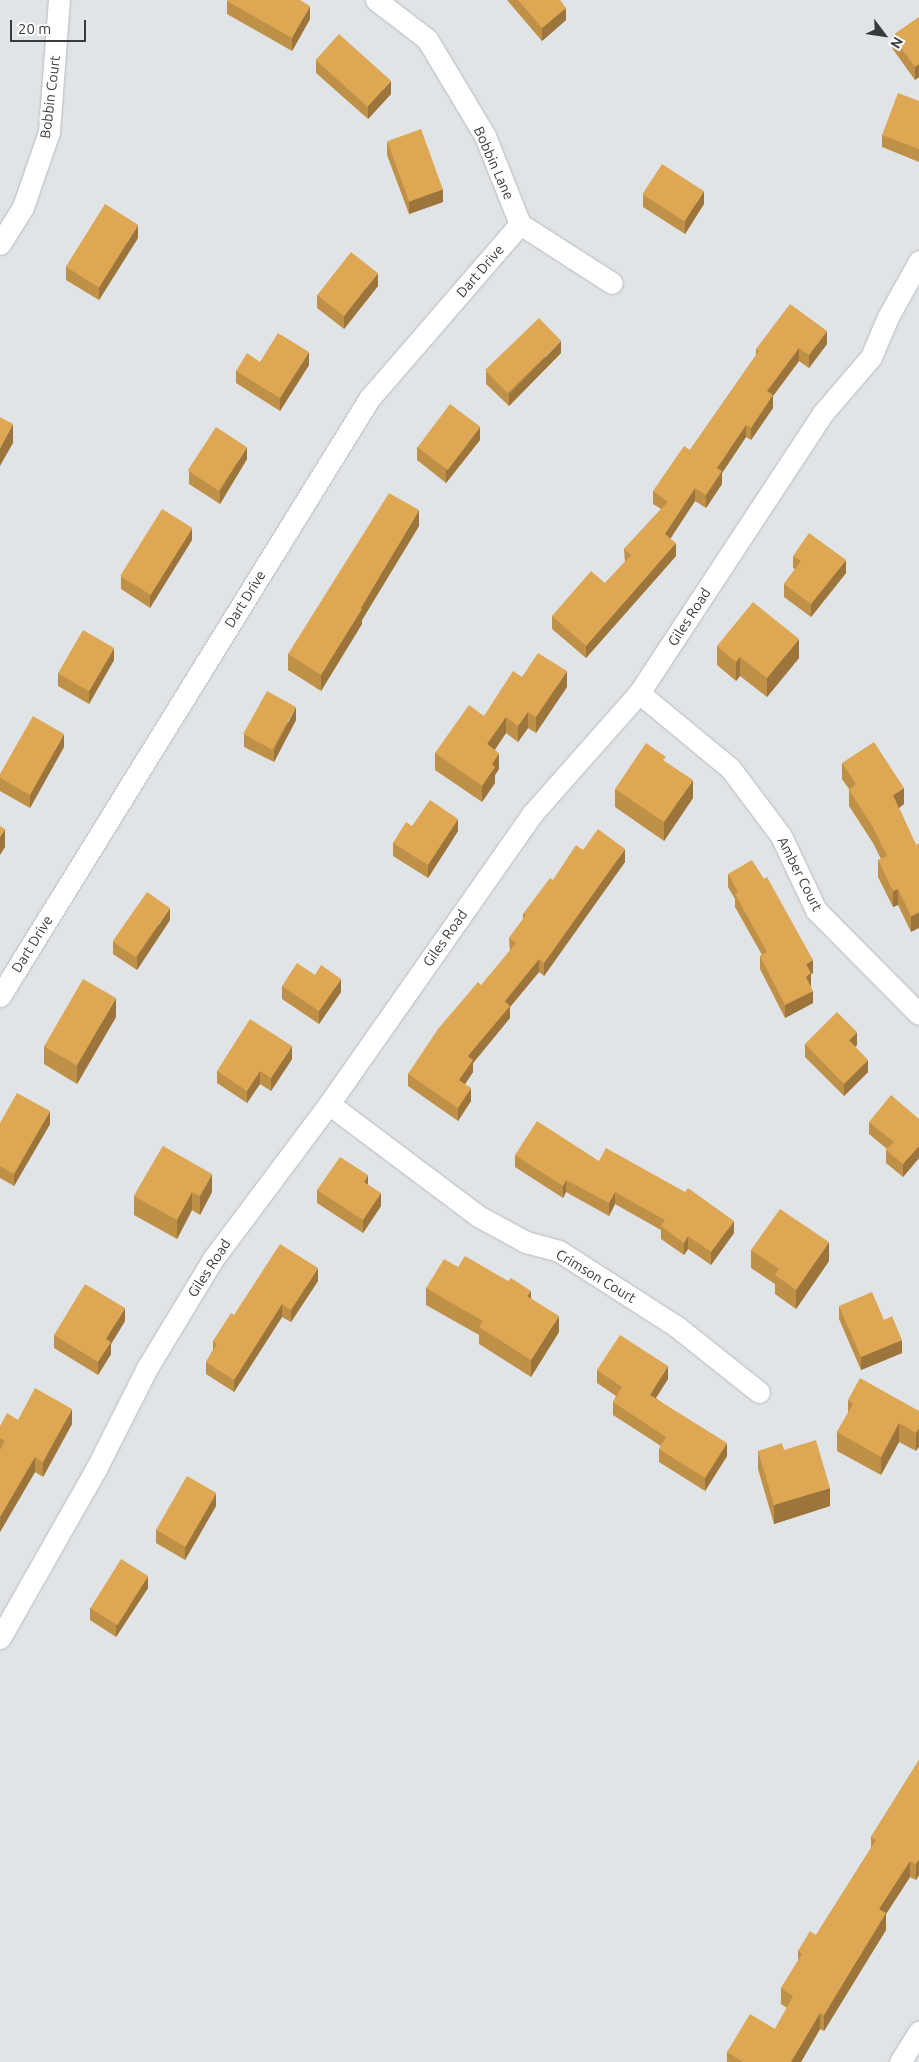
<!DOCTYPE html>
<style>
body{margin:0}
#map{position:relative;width:919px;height:2062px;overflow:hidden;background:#e1e4e7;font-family:Ubuntu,sans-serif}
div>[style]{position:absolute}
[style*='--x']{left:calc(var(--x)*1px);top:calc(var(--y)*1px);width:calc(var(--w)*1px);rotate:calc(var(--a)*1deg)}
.roads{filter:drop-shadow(0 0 1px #b8babe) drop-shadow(0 0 1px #b8babe)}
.minor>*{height:21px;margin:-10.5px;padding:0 10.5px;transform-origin:10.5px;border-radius:10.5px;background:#fff}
.wall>*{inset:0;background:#bf9048}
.shaded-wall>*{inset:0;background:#9b753b}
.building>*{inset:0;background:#dea754;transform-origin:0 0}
span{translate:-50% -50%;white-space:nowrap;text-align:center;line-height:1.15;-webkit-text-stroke:4px #fff;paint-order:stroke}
.street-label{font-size:14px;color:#393a3b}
.north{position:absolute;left:859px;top:10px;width:50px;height:50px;-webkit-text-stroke:4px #fff;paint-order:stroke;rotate:121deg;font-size:14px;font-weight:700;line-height:20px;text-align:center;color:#393a3b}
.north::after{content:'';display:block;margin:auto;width:18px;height:22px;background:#393a3b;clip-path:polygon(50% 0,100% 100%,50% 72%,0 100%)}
.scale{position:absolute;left:10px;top:20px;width:76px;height:22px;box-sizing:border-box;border:2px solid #393a3b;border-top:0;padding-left:6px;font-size:15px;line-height:18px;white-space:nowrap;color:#393a3b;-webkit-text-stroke:4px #fff;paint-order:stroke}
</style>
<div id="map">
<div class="roads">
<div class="minor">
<div style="--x:376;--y:0;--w:64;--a:37.4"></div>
<div style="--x:427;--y:39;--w:113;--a:59.1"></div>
<div style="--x:485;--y:136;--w:95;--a:68.3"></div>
<div style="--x:520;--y:224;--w:109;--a:32.7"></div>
<div style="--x:0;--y:244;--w:44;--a:-58.1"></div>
<div style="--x:23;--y:207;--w:79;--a:-70.9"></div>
<div style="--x:49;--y:132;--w:132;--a:-85.7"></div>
<div style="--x:639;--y:693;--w:118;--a:39.5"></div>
<div style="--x:730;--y:768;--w:85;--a:53.1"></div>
<div style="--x:781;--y:836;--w:82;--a:64.7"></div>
<div style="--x:816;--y:910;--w:146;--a:45.3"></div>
<div style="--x:0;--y:996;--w:702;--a:-58.28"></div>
<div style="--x:369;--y:399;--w:231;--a:-49.2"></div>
<div style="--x:329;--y:1104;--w:186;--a:36.9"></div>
<div style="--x:478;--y:1216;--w:55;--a:28.4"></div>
<div style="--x:526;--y:1242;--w:34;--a:15"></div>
<div style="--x:559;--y:1251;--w:139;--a:32.7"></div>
<div style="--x:676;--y:1326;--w:106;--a:38.5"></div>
<div style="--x:0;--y:1638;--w:194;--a:-60.4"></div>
<div style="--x:96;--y:1469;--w:113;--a:-63.2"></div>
<div style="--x:147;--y:1368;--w:127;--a:-58.8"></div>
<div style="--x:213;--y:1259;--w:194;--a:-53.2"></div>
<div style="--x:329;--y:1104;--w:354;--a:-55"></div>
<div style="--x:532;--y:814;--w:162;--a:-48.5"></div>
<div style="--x:639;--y:693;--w:335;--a:-56.7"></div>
<div style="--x:823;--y:413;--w:74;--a:-49.4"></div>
<div style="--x:871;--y:357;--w:43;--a:-67"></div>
<div style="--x:888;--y:317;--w:64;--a:-61"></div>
<div style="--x:900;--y:2062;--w:36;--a:-58"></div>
</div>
</div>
<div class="wall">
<div style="clip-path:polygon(507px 0,560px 0,566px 20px,542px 41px)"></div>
<div style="clip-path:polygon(227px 1px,310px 19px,292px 51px,227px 14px)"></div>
<div style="clip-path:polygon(919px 17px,919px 77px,915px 80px,892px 48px,892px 36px)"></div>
<div style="clip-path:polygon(316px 60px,391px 94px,368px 119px,316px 73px)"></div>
<div style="clip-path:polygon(919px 101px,919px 162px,882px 147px,882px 135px)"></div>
<div style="clip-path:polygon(387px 142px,443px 202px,409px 214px,387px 155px)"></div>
<div style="clip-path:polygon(643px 194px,704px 204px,685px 234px,643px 207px)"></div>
<div style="clip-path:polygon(138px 238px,99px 300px,66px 280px,66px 267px)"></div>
<div style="clip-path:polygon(378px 286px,344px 329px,317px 308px,317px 295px)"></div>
<div style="clip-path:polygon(827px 344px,809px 368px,799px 361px,773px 396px,773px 408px,751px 440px,746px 437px,722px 473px,722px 484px,706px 508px,695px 501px,670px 538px,676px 556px,586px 658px,552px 629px,552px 616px,605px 583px,625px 562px,624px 549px,661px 509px,653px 504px,653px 491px,690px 450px,756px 355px,756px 349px)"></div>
<div style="clip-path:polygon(561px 353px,509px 406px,486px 384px,486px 371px)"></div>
<div style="clip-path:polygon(260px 362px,309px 365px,280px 411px,236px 383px,236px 371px)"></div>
<div style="clip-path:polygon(480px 440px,446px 483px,417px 460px,417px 447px)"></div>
<div style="clip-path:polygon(247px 459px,220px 504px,189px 484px,189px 471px)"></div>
<div style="clip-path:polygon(419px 526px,362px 620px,362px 624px,321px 691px,288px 670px,288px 654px)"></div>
<div style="clip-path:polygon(192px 540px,150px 608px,121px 589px,121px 577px)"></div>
<div style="clip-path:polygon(793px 556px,846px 573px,811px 617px,784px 597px,784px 584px,795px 569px,793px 568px)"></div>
<div style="clip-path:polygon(717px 646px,799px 658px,767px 697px,740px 676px,736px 681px,717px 665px)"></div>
<div style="clip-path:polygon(114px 660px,89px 704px,58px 686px,58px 673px)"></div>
<div style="clip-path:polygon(522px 677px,567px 687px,536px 733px,528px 728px,518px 742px,506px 733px,495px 750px,499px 769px,495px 775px,495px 783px,482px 802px,435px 770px,435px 753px,484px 716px)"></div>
<div style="clip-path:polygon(296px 720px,274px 762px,244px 747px,244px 734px)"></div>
<div style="clip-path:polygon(64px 747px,30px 808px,0 791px,0 774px)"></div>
<div style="clip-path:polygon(842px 763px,904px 804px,899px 808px,916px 845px,911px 932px,898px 905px,893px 907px,878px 877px,878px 860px,881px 859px,873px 843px,849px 806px,849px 789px,842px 779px)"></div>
<div style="clip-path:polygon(615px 789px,693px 798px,664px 841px,615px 807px)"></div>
<div style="clip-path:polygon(412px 826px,458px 831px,428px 878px,393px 856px,393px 843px)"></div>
<div style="clip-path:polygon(583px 850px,625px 862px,544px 976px,539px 972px,510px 1007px,510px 1018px,473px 1063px,473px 1072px,465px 1084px,471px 1101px,458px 1121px,408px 1086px,408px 1074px,510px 951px,509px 938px,523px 919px,523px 914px)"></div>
<div style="clip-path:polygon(728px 874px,813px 973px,811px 974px,811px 986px,813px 1003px,785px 1018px,760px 969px,760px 956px,762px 955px,735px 907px,735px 899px,728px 887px)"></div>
<div style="clip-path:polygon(170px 920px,137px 970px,113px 954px,113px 942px)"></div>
<div style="clip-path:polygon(315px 975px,341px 992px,319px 1024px,282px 999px,282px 986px)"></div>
<div style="clip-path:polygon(116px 1017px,77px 1084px,44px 1064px,44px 1046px)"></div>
<div style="clip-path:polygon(805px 1044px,857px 1045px,855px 1047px,868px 1072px,844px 1096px,805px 1057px)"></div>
<div style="clip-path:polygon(292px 1059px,271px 1091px,260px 1084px,247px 1103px,217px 1083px,217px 1071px)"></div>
<div style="clip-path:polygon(919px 1119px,919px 1158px,903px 1177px,886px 1163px,886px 1150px,887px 1149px,869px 1134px,869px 1122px)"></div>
<div style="clip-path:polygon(0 1123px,50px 1124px,14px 1186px,0 1178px)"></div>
<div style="clip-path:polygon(163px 1146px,212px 1192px,200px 1215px,192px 1210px,177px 1239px,134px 1215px,134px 1196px)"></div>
<div style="clip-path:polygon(515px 1155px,599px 1161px,734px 1233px,711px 1265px,688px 1249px,684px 1255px,661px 1239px,661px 1230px,615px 1204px,609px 1216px,566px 1192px,563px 1198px,515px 1167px)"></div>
<div style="clip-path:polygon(368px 1184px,381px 1206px,363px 1233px,317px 1203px,317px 1190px)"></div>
<div style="clip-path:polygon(751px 1250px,829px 1261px,796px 1309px,775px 1294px,775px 1284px,751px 1268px)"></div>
<div style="clip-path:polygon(458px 1267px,531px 1298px,559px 1332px,531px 1377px,479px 1344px,479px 1335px,426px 1305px,426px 1288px)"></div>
<div style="clip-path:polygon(318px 1281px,291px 1322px,282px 1317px,234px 1392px,206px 1374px,206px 1362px,213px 1350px,213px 1341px,234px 1315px)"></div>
<div style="clip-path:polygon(839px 1306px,884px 1320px,902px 1353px,861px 1370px,839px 1319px)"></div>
<div style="clip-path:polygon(125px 1321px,111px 1344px,111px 1354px,98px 1375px,54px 1348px,54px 1335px)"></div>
<div style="clip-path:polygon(597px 1370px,668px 1379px,656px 1398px,727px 1456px,705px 1491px,659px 1462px,659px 1449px,661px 1446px,613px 1415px,613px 1402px,616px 1396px,597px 1383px)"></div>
<div style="clip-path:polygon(848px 1400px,919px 1411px,916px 1451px,899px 1442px,881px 1475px,837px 1451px,837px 1432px,848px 1413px)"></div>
<div style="clip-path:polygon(18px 1420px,72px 1424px,43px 1477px,35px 1472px,0 1532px,0 1426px)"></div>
<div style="clip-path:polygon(784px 1450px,830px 1506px,774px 1524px,758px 1469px,758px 1451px)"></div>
<div style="clip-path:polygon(216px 1506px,185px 1560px,156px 1543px,156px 1530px)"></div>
<div style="clip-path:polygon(148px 1588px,116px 1637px,90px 1620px,90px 1608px)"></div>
<div style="clip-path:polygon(919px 1760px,919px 1875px,916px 1880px,910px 1877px,886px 1914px,886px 1930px,824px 2031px,820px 2029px,801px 2062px,727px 2062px,727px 2052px,775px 2029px,787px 2008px,781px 2004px,781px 1988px,798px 1961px,798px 1951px,816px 1935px,871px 1848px,871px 1837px)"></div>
</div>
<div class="shaded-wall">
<div style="clip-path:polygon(310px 6px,310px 19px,292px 51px,292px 38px)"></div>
<div style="clip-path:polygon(566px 8px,566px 20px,542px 41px,542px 28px)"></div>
<div style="clip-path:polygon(919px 64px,919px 77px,915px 80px,915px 67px)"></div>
<div style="clip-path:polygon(391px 81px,391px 94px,368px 119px,368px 106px)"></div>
<div style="clip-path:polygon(443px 189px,443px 202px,409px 214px,409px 202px)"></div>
<div style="clip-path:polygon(704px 191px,704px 204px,685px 234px,685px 221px)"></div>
<div style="clip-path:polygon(138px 225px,138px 238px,99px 300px,99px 288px)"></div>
<div style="clip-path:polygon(378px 273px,378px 286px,344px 329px,344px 316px)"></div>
<div style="clip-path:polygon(827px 331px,827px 344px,809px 368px,809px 355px)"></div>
<div style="clip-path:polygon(561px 341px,561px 353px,509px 406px,509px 394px)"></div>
<div style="clip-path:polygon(799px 348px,799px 361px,773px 396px,773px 408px,751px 440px,751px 428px,767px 391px)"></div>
<div style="clip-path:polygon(309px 352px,309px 365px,280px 411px,280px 398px)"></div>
<div style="clip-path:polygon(13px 424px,13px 443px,0 466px,0 448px)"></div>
<div style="clip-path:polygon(746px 425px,746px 437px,722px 473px,722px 484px,706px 508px,706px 495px,717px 468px)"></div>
<div style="clip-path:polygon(480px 427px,480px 440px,446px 483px,446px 470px)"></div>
<div style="clip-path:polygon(247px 447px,247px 459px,220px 504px,220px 491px)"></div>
<div style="clip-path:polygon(695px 488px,695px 501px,665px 547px,665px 534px)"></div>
<div style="clip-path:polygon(419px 510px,419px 526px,362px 620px,362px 624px,321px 691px,321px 675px)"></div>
<div style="clip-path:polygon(192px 528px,192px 540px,150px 608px,150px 595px)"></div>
<div style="clip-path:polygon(676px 543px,676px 556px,586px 658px,586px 646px)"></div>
<div style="clip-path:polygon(846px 560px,846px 573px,811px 617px,811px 604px)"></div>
<div style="clip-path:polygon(799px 639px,799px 658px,767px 697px,767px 678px)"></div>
<div style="clip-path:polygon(114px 648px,114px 660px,89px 704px,89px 691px)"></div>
<div style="clip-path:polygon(740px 657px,740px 676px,736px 681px,736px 662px)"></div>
<div style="clip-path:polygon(567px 671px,567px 687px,536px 733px,536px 717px)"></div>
<div style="clip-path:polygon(296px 707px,296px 720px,274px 762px,274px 750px)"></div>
<div style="clip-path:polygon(528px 712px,528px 728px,518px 742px,518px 726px)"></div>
<div style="clip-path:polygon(506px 717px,506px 733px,487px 760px,487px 744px)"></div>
<div style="clip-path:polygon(64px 734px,64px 747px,30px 808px,30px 795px)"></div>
<div style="clip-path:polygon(499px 753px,499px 769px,495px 775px,495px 783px,482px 802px,482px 786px,492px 764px)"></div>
<div style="clip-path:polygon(693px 780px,693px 798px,664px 841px,664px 822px)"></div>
<div style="clip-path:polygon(904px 788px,904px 804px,893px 812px,893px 795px)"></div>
<div style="clip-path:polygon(458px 819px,458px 831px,428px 878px,428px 865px)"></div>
<div style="clip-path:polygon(5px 829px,5px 847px,0 855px,0 837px)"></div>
<div style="clip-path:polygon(625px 849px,625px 862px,544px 976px,544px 963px)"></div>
<div style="clip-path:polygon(898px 889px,898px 905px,893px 907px,893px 891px)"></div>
<div style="clip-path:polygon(170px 908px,170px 920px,137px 970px,137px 957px)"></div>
<div style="clip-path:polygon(919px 912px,919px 928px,911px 932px,911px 916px)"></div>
<div style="clip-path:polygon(539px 959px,539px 972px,510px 1007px,510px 1018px,473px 1063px,473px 1072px,459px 1093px,459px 1080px,468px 1056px,505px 1001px)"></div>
<div style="clip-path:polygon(813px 960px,813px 973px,811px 974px,811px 986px,806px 989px,806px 964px)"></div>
<div style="clip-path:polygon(341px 979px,341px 992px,319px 1024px,319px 1011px)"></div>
<div style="clip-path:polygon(813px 991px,813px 1003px,785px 1018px,785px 1005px)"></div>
<div style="clip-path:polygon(116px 998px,116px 1017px,77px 1084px,77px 1065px)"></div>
<div style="clip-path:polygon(857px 1032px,857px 1045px,849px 1053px,849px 1040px)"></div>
<div style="clip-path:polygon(292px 1046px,292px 1059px,271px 1091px,271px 1078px)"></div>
<div style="clip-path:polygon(868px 1060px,868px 1072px,844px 1096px,844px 1084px)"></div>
<div style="clip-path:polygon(260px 1071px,260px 1084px,247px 1103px,247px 1091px)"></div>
<div style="clip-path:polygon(471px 1088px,471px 1101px,458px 1121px,458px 1108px)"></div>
<div style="clip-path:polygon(50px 1111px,50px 1124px,14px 1186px,14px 1174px)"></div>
<div style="clip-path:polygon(919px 1146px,919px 1158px,903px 1177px,903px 1164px)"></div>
<div style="clip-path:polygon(212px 1174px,212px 1192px,200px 1215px,200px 1196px)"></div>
<div style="clip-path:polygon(368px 1175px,368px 1188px,364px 1182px)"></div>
<div style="clip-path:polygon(566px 1180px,566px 1192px,563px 1198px,563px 1186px)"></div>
<div style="clip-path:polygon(192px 1192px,192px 1210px,177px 1239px,177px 1220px)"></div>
<div style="clip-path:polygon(615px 1192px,615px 1204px,609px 1216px,609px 1203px)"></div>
<div style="clip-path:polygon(381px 1193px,381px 1206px,363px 1233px,363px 1220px)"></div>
<div style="clip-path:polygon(734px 1221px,734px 1233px,711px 1265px,711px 1252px)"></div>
<div style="clip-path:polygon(688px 1236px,688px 1249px,684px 1255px,684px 1243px)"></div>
<div style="clip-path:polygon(829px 1242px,829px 1261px,796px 1309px,796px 1290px)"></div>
<div style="clip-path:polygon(318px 1268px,318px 1281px,291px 1322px,291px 1310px)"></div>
<div style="clip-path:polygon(531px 1291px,531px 1307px,527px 1296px)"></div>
<div style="clip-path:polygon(282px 1304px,282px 1317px,234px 1392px,234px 1380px)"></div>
<div style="clip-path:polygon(125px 1308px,125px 1321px,111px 1344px,111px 1354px,98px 1375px,98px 1362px,106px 1339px)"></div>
<div style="clip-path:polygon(559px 1316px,559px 1332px,531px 1377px,531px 1360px)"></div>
<div style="clip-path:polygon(902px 1340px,902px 1353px,861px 1370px,861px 1357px)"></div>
<div style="clip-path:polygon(668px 1366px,668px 1379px,650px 1407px,650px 1395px)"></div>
<div style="clip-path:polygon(72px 1409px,72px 1424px,43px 1477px,43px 1462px)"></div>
<div style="clip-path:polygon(899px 1423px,899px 1442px,881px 1475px,881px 1457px)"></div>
<div style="clip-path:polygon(919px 1428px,919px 1447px,916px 1451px,916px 1433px)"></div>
<div style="clip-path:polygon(727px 1443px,727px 1456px,705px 1491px,705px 1478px)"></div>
<div style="clip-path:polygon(35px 1457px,35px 1472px,0 1532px,0 1517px)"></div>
<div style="clip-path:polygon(830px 1488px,830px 1506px,774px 1524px,774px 1505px)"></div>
<div style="clip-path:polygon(216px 1493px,216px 1506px,185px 1560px,185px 1547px)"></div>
<div style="clip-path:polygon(148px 1576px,148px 1588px,116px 1637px,116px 1625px)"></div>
<div style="clip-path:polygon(919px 1859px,919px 1875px,916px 1880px,916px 1864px)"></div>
<div style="clip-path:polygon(910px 1861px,910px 1877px,886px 1914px,886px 1930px,824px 2031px,824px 2015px,879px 1909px)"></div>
<div style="clip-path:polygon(820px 2013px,820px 2029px,801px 2062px,791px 2062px)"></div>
</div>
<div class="building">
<div style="clip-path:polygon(227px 0,300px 0,310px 6px,292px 38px,227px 1px)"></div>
<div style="clip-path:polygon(518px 0,560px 0,566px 8px,542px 28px)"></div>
<div style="clip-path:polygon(919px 17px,919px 64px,915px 67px,892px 36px)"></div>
<div style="left:339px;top:34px;width:70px;height:35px;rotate:42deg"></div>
<div style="clip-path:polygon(898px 93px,919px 101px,919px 149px,882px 135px)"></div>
<div style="left:421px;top:129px;width:64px;height:36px;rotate:70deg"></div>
<div style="left:662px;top:164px;width:50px;height:36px;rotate:33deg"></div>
<div style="left:105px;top:204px;width:39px;height:74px;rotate:32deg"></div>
<div style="left:351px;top:252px;width:34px;height:55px;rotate:38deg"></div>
<div style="clip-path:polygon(790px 304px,827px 331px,809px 355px,799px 348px,767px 391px,773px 395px,751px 428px,746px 425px,717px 468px,722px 471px,706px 495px,695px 488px,665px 534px,676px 543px,586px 646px,552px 616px,591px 571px,605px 583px,631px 555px,624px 549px,668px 502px,653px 491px,684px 446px,690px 450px,759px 351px,756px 349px)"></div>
<div style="left:539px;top:318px;width:32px;height:75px;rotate:46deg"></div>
<div style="clip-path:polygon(278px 333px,309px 352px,280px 398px,236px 371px,247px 353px,260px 362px)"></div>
<div style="left:450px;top:404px;width:38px;height:54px;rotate:37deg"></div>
<div style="clip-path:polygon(0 417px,13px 424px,0 448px)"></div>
<div style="left:216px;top:427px;width:37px;height:52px;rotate:33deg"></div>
<div style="clip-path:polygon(389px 493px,419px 510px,361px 608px,362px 609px,321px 675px,288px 654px)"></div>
<div style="left:162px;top:509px;width:36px;height:79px;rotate:32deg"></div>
<div style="clip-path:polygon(809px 533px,846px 560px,811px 604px,784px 584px,801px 561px,793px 556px)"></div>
<div style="clip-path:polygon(753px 602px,799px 639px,767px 678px,740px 657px,736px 662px,717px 646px)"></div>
<div style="left:83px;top:630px;width:36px;height:50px;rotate:30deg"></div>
<div style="clip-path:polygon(538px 653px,567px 671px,536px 717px,528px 712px,518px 726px,506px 717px,487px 744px,499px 753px,492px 764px,495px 767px,482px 786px,435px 753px,469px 705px,484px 716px,513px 671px,522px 677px)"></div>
<div style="left:267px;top:691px;width:33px;height:49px;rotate:29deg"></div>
<div style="clip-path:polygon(33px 716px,64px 734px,30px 795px,0 778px,0 774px)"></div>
<div style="clip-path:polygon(874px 742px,904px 788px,893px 795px,916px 845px,919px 843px,919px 912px,911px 916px,898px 889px,893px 891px,878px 860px,887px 856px,873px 827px,849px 790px,856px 784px,842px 763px)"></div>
<div style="clip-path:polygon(646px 743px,666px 757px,663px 760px,693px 780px,664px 822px,615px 789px)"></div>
<div style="clip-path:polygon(430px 800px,458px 819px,428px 865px,393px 843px,406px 822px,412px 826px)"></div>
<div style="clip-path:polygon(0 826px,5px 829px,0 837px)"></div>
<div style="clip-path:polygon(598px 829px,625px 849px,544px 963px,539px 959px,505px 1001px,510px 1006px,468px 1056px,473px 1060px,459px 1080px,471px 1088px,458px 1108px,408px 1074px,438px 1029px,478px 982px,481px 985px,516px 943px,509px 938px,526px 915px,523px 914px,550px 878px,553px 880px,576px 845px,583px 850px)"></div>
<div style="clip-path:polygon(752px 860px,764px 879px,767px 877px,813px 960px,806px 964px,811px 973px,806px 977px,813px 991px,785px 1005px,760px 956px,767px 952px,735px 894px,738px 892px,728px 874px)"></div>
<div style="left:147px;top:892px;width:28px;height:60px;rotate:35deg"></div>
<div style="clip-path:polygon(297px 963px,315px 975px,321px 965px,341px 979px,319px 1011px,282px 986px)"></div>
<div style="left:83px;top:979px;width:38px;height:78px;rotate:30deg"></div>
<div style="clip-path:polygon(837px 1012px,857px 1032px,849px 1040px,868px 1060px,844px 1084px,805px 1044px)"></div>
<div style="clip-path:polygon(250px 1019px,292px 1046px,271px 1078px,260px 1071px,247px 1091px,217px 1071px)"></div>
<div style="clip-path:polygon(17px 1093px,50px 1111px,14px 1174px,0 1166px,0 1123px)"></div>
<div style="clip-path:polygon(891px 1095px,919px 1119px,919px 1146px,903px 1164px,886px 1150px,894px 1142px,869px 1122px)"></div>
<div style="clip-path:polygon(537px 1121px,599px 1161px,606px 1148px,685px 1192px,688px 1188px,734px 1221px,711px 1252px,688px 1236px,684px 1243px,661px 1226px,665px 1220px,615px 1192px,609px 1203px,566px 1180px,563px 1186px,515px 1155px)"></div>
<div style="clip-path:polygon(163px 1146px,212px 1174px,200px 1196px,192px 1192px,177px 1220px,134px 1196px)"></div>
<div style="clip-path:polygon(340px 1157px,368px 1175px,364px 1182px,381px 1193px,363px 1220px,317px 1190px)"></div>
<div style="clip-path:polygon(780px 1209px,829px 1242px,796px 1290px,775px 1275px,779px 1269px,751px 1250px)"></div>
<div style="clip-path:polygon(280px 1244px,318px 1268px,291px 1310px,282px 1304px,234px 1380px,206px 1362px,217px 1344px,213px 1341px,231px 1313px,234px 1315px)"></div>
<div style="clip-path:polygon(465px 1256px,508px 1281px,511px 1278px,531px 1291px,527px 1296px,559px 1316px,531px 1360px,479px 1327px,483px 1321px,426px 1288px,444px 1259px,458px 1267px)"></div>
<div style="clip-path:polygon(85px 1284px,125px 1308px,106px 1339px,111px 1342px,98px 1362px,54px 1335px)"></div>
<div style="clip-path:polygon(872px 1292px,884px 1320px,892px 1316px,902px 1340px,861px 1357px,839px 1306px)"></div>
<div style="clip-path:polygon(620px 1335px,668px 1366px,650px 1395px,727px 1443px,705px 1478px,659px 1449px,666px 1437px,613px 1402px,622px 1387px,597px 1370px)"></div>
<div style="clip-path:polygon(860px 1378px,919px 1411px,919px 1428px,916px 1433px,899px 1423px,881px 1457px,837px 1432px,853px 1404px,848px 1400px)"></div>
<div style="clip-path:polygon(35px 1388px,72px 1409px,43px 1462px,35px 1457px,0 1517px,0 1450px,5px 1441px,0 1438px,0 1426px,7px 1413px,18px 1420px)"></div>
<div style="clip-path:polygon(816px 1440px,830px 1488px,774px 1505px,758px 1451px,782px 1443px,784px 1450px)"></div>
<div style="left:187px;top:1476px;width:34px;height:62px;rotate:30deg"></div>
<div style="left:121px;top:1559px;width:32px;height:58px;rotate:32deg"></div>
<div style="clip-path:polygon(919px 1760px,919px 1859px,916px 1864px,910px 1861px,879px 1909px,886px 1913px,824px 2015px,820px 2013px,791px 2062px,743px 2062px,727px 2052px,750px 2014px,775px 2029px,793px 1996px,781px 1988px,802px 1954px,798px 1951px,810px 1931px,816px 1935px,876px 1840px,871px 1837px)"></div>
</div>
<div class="street-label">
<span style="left:50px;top:97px;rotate:-83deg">Bobbin Court</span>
<span style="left:494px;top:163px;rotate:66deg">Bobbin Lane</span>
<span style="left:480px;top:271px;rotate:-49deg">Dart Drive</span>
<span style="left:245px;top:599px;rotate:-58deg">Dart Drive</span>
<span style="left:689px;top:617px;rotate:-57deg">Giles Road</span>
<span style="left:800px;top:874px;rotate:63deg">Amber Court</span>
<span style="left:445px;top:938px;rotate:-55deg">Giles Road</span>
<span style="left:32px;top:944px;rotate:-58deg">Dart Drive</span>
<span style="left:209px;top:1268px;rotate:-57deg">Giles Road</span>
<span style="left:596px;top:1276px;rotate:31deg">Crimson Court</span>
</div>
<div class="north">N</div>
<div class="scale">20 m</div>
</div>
